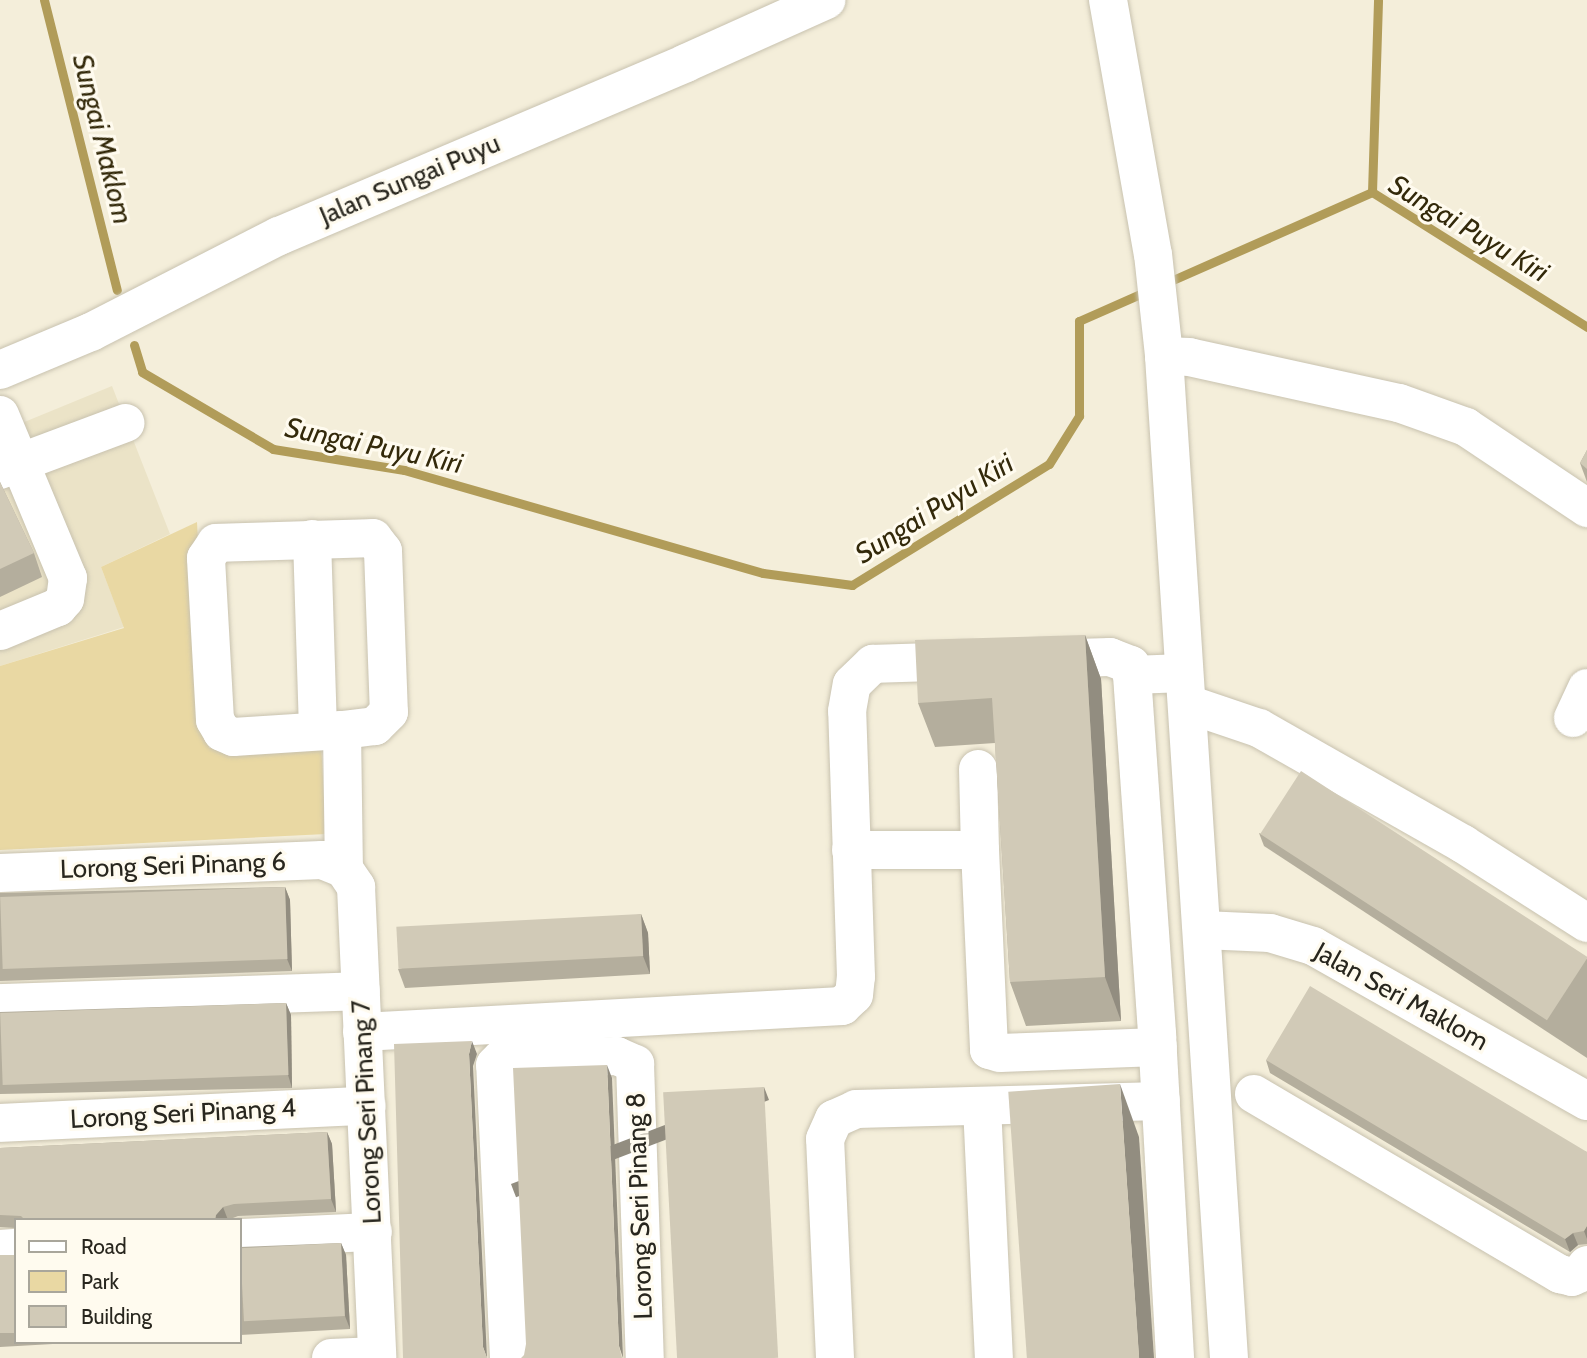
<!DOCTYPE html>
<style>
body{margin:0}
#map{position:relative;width:1587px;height:1358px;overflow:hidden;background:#f4eeda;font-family:Cabin,sans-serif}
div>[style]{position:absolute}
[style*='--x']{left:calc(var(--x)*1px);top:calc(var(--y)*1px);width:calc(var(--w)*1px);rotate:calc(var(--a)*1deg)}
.built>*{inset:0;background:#ebe3c7}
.green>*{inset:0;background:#e9d8a3}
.stream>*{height:9px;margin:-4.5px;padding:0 4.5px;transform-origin:4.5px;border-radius:4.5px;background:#b19c59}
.roads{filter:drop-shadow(0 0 2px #c8c2af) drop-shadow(0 0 2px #c8c2af)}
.minor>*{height:38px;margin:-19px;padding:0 19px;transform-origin:19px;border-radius:19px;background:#fff}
.major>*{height:38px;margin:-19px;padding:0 19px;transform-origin:19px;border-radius:19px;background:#fff}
.wall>*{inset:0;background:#b4ae9d}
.shaded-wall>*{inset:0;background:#928d80;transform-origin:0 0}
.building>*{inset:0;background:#d1cab7;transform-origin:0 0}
span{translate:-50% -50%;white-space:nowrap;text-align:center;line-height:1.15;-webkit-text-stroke:6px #fffbef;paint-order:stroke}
.street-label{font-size:26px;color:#28261e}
.water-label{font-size:28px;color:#33290a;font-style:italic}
.legend{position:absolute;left:14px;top:1218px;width:228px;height:126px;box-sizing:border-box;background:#fffbef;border:2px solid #a9a69b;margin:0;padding:9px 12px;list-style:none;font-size:21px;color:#28261e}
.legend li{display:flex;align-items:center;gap:14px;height:35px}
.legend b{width:35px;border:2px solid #a9a69b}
</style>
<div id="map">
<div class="built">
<div style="clip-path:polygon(112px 386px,170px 534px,101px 567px,124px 627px,0 666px,0 432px)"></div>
</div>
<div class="green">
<div style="clip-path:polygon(197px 522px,209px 748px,321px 743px,326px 834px,0 850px,0 666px,124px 628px,101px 567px)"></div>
</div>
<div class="stream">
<div style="--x:44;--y:0;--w:299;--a:75.9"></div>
<div style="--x:1372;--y:192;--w:192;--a:-88.2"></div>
<div style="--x:1166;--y:283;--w:225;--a:-23.8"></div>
<div style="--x:1372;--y:192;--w:254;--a:32.1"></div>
<div style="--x:134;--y:345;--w:28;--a:73"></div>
<div style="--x:142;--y:372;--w:152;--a:30.4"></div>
<div style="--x:273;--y:449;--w:133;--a:9.1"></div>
<div style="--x:404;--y:470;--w:373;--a:16"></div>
<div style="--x:763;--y:573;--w:90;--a:7.7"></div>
<div style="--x:852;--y:585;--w:231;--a:-31.6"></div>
<div style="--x:1049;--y:464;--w:57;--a:-58"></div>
<div style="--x:1079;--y:416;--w:95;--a:-90"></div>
<div style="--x:1079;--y:321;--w:74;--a:-23.8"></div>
</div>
<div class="roads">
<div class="minor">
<div style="--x:1108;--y:0;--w:258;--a:80"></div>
<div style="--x:1153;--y:254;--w:103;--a:83.8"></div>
<div style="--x:1164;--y:356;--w:1004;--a:86.29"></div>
<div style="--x:1164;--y:356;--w:25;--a:2"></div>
<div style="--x:1189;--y:357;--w:215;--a:12.4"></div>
<div style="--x:1399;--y:403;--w:71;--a:19.7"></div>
<div style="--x:1466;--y:427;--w:146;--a:33.8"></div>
<div style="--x:0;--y:415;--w:177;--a:67.4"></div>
<div style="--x:68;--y:578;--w:21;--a:98"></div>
<div style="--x:65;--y:599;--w:11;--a:131"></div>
<div style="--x:58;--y:607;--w:63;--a:157.5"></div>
<div style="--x:0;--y:470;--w:134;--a:-20.5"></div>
<div style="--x:373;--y:538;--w:16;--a:52"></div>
<div style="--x:383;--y:551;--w:161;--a:87.9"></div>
<div style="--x:389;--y:712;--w:20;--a:135"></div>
<div style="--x:375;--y:726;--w:33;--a:173"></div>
<div style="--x:342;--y:730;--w:109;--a:176.3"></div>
<div style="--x:233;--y:737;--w:12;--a:-156"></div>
<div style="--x:222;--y:732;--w:14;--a:-120"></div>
<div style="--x:215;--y:720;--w:162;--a:-93.2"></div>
<div style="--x:206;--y:558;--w:18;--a:-56"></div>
<div style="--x:216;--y:543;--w:157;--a:-1.8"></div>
<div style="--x:312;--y:539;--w:192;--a:88.2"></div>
<div style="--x:1040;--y:659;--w:70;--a:-1.6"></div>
<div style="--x:1110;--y:657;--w:22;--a:21"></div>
<div style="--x:1131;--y:665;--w:10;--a:84"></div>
<div style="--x:1132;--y:675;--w:52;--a:-2.2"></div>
<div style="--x:1132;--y:675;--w:361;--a:86"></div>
<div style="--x:1157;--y:1035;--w:324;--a:86.8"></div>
<div style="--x:1188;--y:704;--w:75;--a:18.7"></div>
<div style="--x:1259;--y:728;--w:235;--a:29.6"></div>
<div style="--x:1463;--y:844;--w:147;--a:32.5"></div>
<div style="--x:1573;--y:718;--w:33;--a:-65"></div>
<div style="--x:342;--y:730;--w:139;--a:89.2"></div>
<div style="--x:851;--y:850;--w:129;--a:0"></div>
<div style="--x:980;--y:850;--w:81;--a:-91.4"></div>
<div style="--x:980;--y:850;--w:200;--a:87.4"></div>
<div style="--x:989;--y:1050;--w:11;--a:15"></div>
<div style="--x:1000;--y:1053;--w:158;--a:-2.2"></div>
<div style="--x:344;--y:869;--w:22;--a:56"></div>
<div style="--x:356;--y:887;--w:471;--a:87.4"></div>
<div style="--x:0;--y:873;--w:322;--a:-2.3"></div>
<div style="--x:322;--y:860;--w:24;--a:22"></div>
<div style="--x:1203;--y:930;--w:67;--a:2.6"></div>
<div style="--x:1270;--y:933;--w:45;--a:16.8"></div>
<div style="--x:1313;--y:946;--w:315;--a:29.5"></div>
<div style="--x:0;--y:1003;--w:361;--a:-1.9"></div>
<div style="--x:362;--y:1032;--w:481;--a:-3.1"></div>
<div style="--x:842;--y:1006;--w:16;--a:-43"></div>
<div style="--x:854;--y:995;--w:18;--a:-84"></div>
<div style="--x:856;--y:977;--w:266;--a:-91.9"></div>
<div style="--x:847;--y:711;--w:27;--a:-80"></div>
<div style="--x:852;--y:684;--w:29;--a:-44"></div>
<div style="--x:873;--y:664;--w:97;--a:-1.8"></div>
<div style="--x:1254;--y:1094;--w:355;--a:30.5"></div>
<div style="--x:1560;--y:1274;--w:12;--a:14"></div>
<div style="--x:1572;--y:1277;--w:10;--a:-24"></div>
<div style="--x:1581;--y:1273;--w:10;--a:-53"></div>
<div style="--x:982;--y:1106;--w:252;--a:87.3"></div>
<div style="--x:0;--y:1123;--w:367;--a:-2.7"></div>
<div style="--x:240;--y:1238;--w:133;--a:-2.6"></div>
<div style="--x:0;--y:1249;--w:16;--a:-4"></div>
<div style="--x:331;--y:1358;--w:46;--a:-2.5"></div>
<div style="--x:509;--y:1358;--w:293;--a:-92.7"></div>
<div style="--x:495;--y:1065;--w:8;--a:-45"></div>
<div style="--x:501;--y:1059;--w:116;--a:-1.5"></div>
<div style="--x:617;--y:1056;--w:20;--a:24"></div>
<div style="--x:635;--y:1064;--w:294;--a:88.1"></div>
<div style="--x:835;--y:1358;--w:219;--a:-92.6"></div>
<div style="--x:825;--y:1139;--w:22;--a:-66"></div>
<div style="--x:834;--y:1119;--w:24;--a:-24"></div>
<div style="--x:856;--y:1109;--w:305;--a:-1.5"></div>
</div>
<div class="major">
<div style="--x:0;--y:370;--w:99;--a:-22.7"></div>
<div style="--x:91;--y:332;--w:211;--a:-27.1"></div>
<div style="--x:279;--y:236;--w:442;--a:-23"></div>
<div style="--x:686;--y:63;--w:154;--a:-24.2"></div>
</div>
</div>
<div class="wall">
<div style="clip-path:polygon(1587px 450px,1587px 482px,1580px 463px)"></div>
<div style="clip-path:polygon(0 482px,34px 553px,42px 577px,0 597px)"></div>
<div style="clip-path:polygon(1085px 635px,1101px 679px,1121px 1021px,1026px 1026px,1010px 982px,995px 743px,935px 747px,918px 703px)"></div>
<div style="clip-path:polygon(1259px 833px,1587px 959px,1587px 1058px,1264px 846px)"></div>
<div style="clip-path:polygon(285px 887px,290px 900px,292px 971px,0 981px,0 893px)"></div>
<div style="clip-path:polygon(641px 914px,648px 933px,650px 974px,405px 988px,398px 969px)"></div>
<div style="clip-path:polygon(286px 1003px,291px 1015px,292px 1088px,0 1094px,0 1012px)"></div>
<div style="clip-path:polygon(1266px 1060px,1587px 1152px,1587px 1244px,1578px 1245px,1570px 1252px,1270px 1073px)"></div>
<div style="clip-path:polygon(327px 1132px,332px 1144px,336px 1212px,238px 1216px,228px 1220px,16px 1220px,16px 1228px,0 1227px,0 1148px)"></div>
<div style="clip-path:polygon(341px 1243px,346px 1255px,350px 1329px,240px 1335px,240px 1247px)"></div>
<div style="clip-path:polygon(16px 1255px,16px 1342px,88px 1342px,0 1347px,0 1258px)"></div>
</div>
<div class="shaded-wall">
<div style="clip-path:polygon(1085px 635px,1101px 679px,1121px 1021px,1105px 977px)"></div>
<div style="clip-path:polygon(285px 887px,290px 900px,292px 971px,287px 959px)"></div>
<div style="clip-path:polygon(641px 914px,648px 933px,650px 974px,643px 956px)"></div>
<div style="clip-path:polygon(286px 1003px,291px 1015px,292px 1088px,288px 1075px)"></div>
<div style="clip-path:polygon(472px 1041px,477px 1054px,473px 1066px,487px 1358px,483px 1347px,469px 1054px)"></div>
<div style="clip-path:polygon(607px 1065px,612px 1078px,623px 1358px,619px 1346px)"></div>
<div style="clip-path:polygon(1120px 1084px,1139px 1137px,1154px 1358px,1139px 1358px)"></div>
<div style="left:764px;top:1087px;width:14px;height:271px;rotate:69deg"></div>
<div style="clip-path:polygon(327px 1132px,332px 1144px,336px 1212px,331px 1199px)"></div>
<div style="clip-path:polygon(223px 1207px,228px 1220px,215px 1220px,216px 1215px)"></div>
<div style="clip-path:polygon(1587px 1226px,1587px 1239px,1584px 1231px)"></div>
<div style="clip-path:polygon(1573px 1233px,1578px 1245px,1570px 1252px,1565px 1239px)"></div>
<div style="clip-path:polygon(341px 1243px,346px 1255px,350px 1329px,345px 1316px)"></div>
</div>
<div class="building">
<div style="clip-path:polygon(1587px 450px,1587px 469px,1580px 463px)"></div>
<div style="clip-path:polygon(0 482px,34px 553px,0 569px)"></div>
<div style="clip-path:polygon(1085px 635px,1105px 977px,1010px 982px,992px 698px,918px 703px,915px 640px)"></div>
<div style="left:1301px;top:771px;width:342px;height:75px;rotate:33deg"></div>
<div style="left:285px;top:887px;width:72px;height:285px;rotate:88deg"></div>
<div style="left:641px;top:914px;width:42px;height:245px;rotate:87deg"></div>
<div style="clip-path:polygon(1310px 986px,1587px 1152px,1587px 1226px,1584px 1231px,1573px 1233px,1565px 1239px,1266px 1060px)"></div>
<div style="left:286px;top:1003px;width:72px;height:286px;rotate:88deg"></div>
<div style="clip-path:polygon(472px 1041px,469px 1054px,483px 1347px,487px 1358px,403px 1358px,394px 1044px)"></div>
<div style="clip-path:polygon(607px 1065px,619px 1346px,622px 1358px,521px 1358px,524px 1355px,526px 1344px,513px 1068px)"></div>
<div style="left:1120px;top:1084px;width:275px;height:112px;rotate:86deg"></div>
<div style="left:764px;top:1087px;width:271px;height:101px;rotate:87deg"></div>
<div style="clip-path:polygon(327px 1132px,331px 1199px,234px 1204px,223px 1207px,216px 1215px,215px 1220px,25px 1220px,21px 1216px,0 1215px,0 1148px)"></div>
<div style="left:341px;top:1243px;width:73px;height:101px;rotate:87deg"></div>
<div style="left:16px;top:1255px;width:78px;height:16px;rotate:90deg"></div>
</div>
<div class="street-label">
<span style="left:410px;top:180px;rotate:-23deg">Jalan Sungai Puyu</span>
<span style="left:173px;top:866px;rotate:-2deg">Lorong Seri Pinang 6</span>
<span style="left:1401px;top:997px;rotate:29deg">Jalan Seri Maklom</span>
<span style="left:367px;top:1112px;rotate:-93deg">Lorong Seri Pinang 7</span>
<span style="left:183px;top:1114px;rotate:-3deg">Lorong Seri Pinang 4</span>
<span style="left:640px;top:1206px;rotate:-92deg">Lorong Seri Pinang 8</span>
</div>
<div class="water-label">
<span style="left:103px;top:139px;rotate:76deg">Sungai Maklom</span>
<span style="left:1469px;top:228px;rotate:31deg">Sungai Puyu Kiri</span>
<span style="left:374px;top:445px;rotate:12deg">Sungai Puyu Kiri</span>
<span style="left:934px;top:508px;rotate:-32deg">Sungai Puyu Kiri</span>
</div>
<ul class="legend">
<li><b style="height:9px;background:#fff"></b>Road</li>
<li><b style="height:19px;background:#e9d8a3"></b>Park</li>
<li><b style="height:19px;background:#d1cab7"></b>Building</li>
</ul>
</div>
